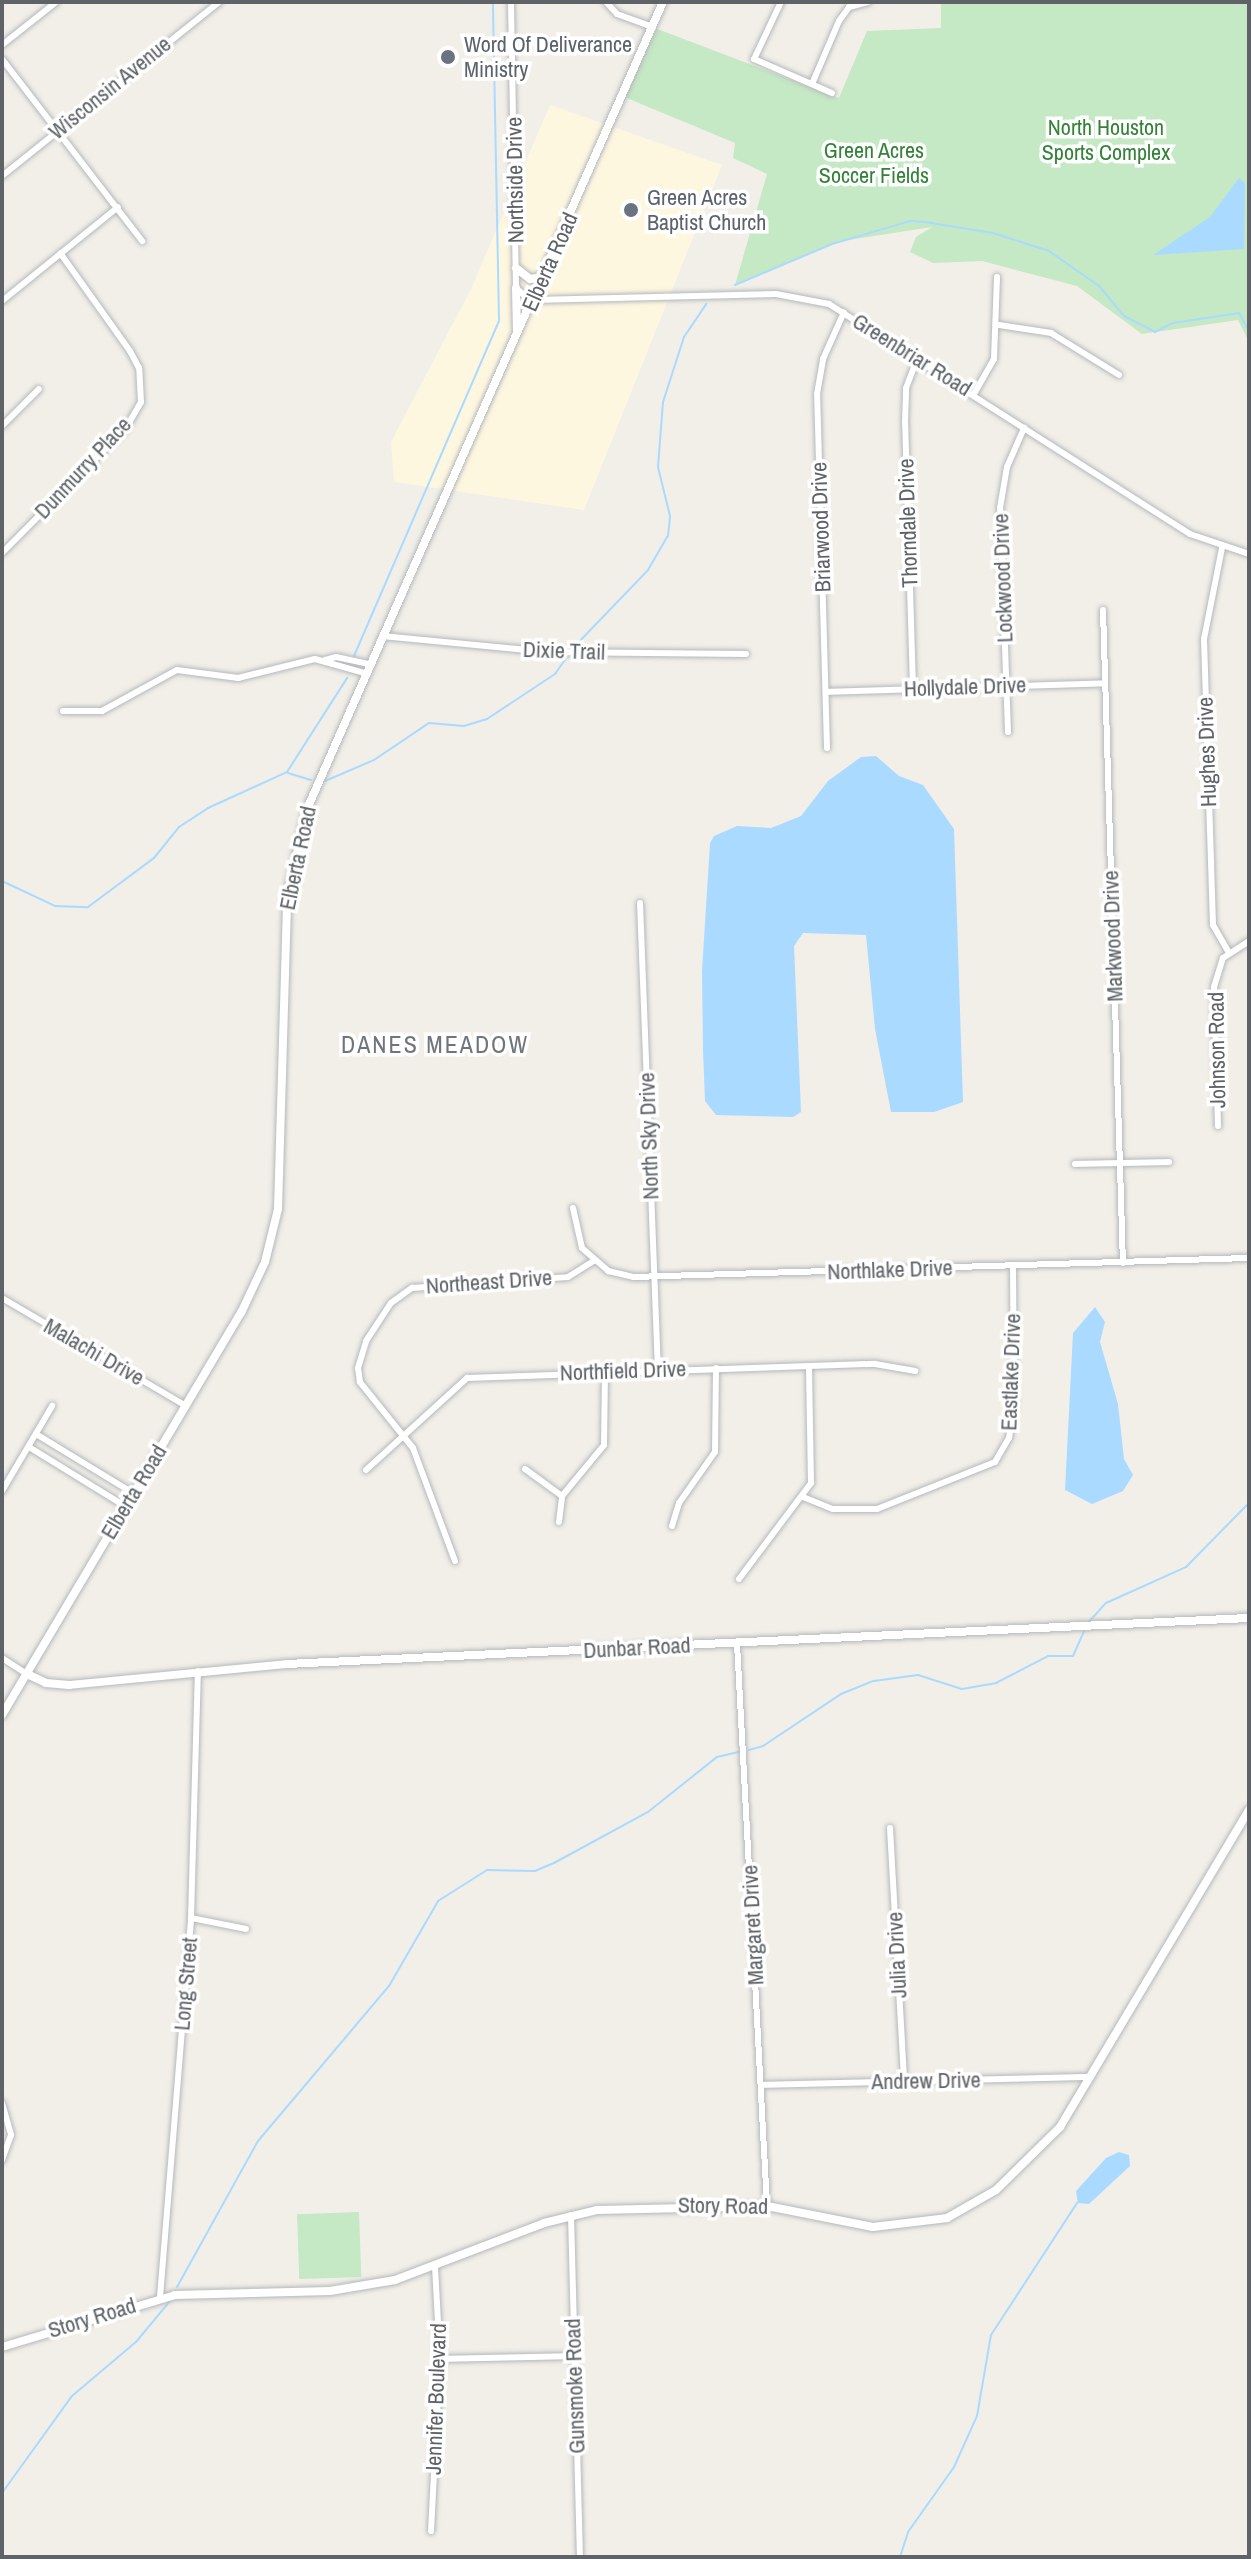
<!DOCTYPE html>
<style>
body{margin:0}
#map{position:relative;width:1251px;height:2559px;overflow:hidden;background:#f1efe8;font-family:"Archivo Narrow",sans-serif}
div>[style]{position:absolute}
[style*='--x']{left:calc(var(--x)*1px);top:calc(var(--y)*1px);width:calc(var(--w)*1px);rotate:calc(var(--a)*1deg)}
.commercial>*{inset:0;background:#fef7e0}
.green>*{inset:0;background:#c5e8c5;transform-origin:0 0}
.water>*{inset:0;background:#aadaff}
.stream>*{height:2px;margin:-1px;padding:0 1px;transform-origin:1px;border-radius:1px;background:#aadaff}
.roads{filter:drop-shadow(0 0 2px #b5b8bc) drop-shadow(0 0 2px #b5b8bc)}
.minor>*{height:6px;margin:-3px;padding:0 3px;transform-origin:3px;border-radius:3px;background:#fff}
.tertiary>*{height:8px;margin:-4px;padding:0 4px;transform-origin:4px;border-radius:4px;background:#fff}
.dots>*{width:22px;height:22px;translate:-50% -50%;box-sizing:border-box;border:4px solid #fff;border-radius:50%}
span{translate:-50% -50%;white-space:nowrap;text-align:center;line-height:1.15;-webkit-text-stroke:7px #fff;paint-order:stroke}
.worship-label{font-size:22px;color:#5b616d}
.left{translate:0 -50%;text-align:left}
.street-label{font-size:22px;color:#5f6368}
.park-label{font-size:22px;color:#348238}
.neighbourhood-label{font-size:24px;color:#70757a;letter-spacing:2px}
.frame{position:absolute;inset:0;border:4px solid #5f6368;pointer-events:none}
</style>
<div id="map">
<div class="commercial">
<div style="clip-path:polygon(550px 105px,722px 165px,584px 510px,394px 482px,391px 442px,471px 289px)"></div>
</div>
<div class="green">
<div style="clip-path:polygon(941px 2px,1249px 2px,1249px 342px,1238px 320px,1142px 334px,1077px 286px,982px 261px,933px 263px,910px 252px,916px 237px,932px 227px,842px 241px,735px 285px,767px 174px,733px 158px,735px 143px,622px 96px,652px 27px,839px 98px,867px 31px,941px 28px)"></div>
<div style="left:359px;top:2212px;width:65px;height:62px;rotate:88deg"></div>
</div>
<div class="water">
<div style="clip-path:polygon(1239px 178px,1245px 183px,1244px 249px,1153px 255px,1210px 217px)"></div>
<div style="clip-path:polygon(861px 757px,876px 756px,899px 776px,923px 785px,954px 829px,963px 1102px,934px 1112px,891px 1112px,875px 1029px,866px 935px,803px 933px,794px 946px,801px 1112px,793px 1117px,716px 1115px,705px 1101px,703px 1050px,702px 971px,710px 843px,714px 836px,737px 826px,771px 828px,801px 816px,828px 781px)"></div>
<div style="clip-path:polygon(1095px 1307px,1105px 1322px,1100px 1342px,1118px 1404px,1124px 1459px,1133px 1475px,1123px 1491px,1092px 1504px,1065px 1490px,1073px 1333px)"></div>
<div style="clip-path:polygon(1119px 2152px,1129px 2155px,1130px 2166px,1089px 2204px,1078px 2203px,1076px 2191px,1106px 2158px)"></div>
</div>
<div class="stream">
<div style="--x:735;--y:285;--w:105;--a:-22.9"></div>
<div style="--x:832;--y:244;--w:81;--a:-16.4"></div>
<div style="--x:910;--y:221;--w:15;--a:4"></div>
<div style="--x:925;--y:222;--w:69;--a:9.2"></div>
<div style="--x:993;--y:233;--w:59;--a:17.8"></div>
<div style="--x:1049;--y:251;--w:61;--a:35"></div>
<div style="--x:1099;--y:286;--w:39;--a:50"></div>
<div style="--x:1124;--y:316;--w:35;--a:27"></div>
<div style="--x:1155;--y:332;--w:20;--a:-27"></div>
<div style="--x:1173;--y:323;--w:67;--a:-8.6"></div>
<div style="--x:1239;--y:313;--w:21;--a:61"></div>
<div style="--x:574;--y:647;--w:107;--a:-46.1"></div>
<div style="--x:648;--y:570;--w:39;--a:-60"></div>
<div style="--x:668;--y:536;--w:20;--a:-84"></div>
<div style="--x:670;--y:516;--w:50;--a:-103.8"></div>
<div style="--x:658;--y:467;--w:65;--a:-85.6"></div>
<div style="--x:663;--y:402;--w:68;--a:-72.1"></div>
<div style="--x:684;--y:337;--w:40;--a:-56"></div>
<div style="--x:354;--y:656;--w:365;--a:-66.6"></div>
<div style="--x:499;--y:321;--w:319;--a:-91.1"></div>
<div style="--x:288;--y:773;--w:24;--a:17"></div>
<div style="--x:325;--y:781;--w:53;--a:-23.2"></div>
<div style="--x:374;--y:760;--w:66;--a:-33.9"></div>
<div style="--x:429;--y:723;--w:35;--a:5"></div>
<div style="--x:464;--y:726;--w:24;--a:-17"></div>
<div style="--x:487;--y:719;--w:82;--a:-33.5"></div>
<div style="--x:555;--y:674;--w:21;--a:-55"></div>
<div style="--x:2;--y:881;--w:59;--a:25.3"></div>
<div style="--x:55;--y:906;--w:33;--a:2"></div>
<div style="--x:88;--y:907;--w:82;--a:-36.6"></div>
<div style="--x:154;--y:858;--w:40;--a:-51"></div>
<div style="--x:179;--y:827;--w:35;--a:-33"></div>
<div style="--x:208;--y:808;--w:87;--a:-24.5"></div>
<div style="--x:287;--y:772;--w:112;--a:-57.4"></div>
<div style="--x:1087;--y:1624;--w:28;--a:-48"></div>
<div style="--x:1106;--y:1603;--w:88;--a:-24.2"></div>
<div style="--x:1186;--y:1567;--w:90;--a:-45.5"></div>
<div style="--x:749;--y:1750;--w:15;--a:-16"></div>
<div style="--x:763;--y:1746;--w:94;--a:-33.7"></div>
<div style="--x:841;--y:1694;--w:35;--a:-22"></div>
<div style="--x:874;--y:1681;--w:44;--a:-7.8"></div>
<div style="--x:918;--y:1675;--w:46;--a:17.7"></div>
<div style="--x:962;--y:1689;--w:35;--a:-10"></div>
<div style="--x:996;--y:1683;--w:59;--a:-27.4"></div>
<div style="--x:1048;--y:1656;--w:25;--a:0"></div>
<div style="--x:1073;--y:1656;--w:27;--a:-66"></div>
<div style="--x:177;--y:2287;--w:167;--a:-61"></div>
<div style="--x:258;--y:2141;--w:203;--a:-49.8"></div>
<div style="--x:389;--y:1986;--w:98;--a:-60"></div>
<div style="--x:438;--y:1901;--w:58;--a:-32.3"></div>
<div style="--x:487;--y:1870;--w:48;--a:1.2"></div>
<div style="--x:535;--y:1871;--w:21;--a:-23"></div>
<div style="--x:554;--y:1863;--w:107;--a:-28.5"></div>
<div style="--x:648;--y:1812;--w:88;--a:-38.6"></div>
<div style="--x:717;--y:1757;--w:23;--a:-13"></div>
<div style="--x:2;--y:2493;--w:120;--a:-54.2"></div>
<div style="--x:72;--y:2396;--w:84;--a:-40.2"></div>
<div style="--x:136;--y:2342;--w:53;--a:-50.3"></div>
<div style="--x:900;--y:2557;--w:26;--a:-72"></div>
<div style="--x:908;--y:2532;--w:80;--a:-54.7"></div>
<div style="--x:954;--y:2467;--w:56;--a:-65.7"></div>
<div style="--x:977;--y:2416;--w:82;--a:-80.2"></div>
<div style="--x:991;--y:2335;--w:158;--a:-56.9"></div>
</div>
<div class="roads">
<div class="minor">
<div style="--x:511;--y:2;--w:286;--a:89"></div>
<div style="--x:516;--y:288;--w:9;--a:41"></div>
<div style="--x:523;--y:294;--w:13;--a:29"></div>
<div style="--x:534;--y:300;--w:242;--a:-1.4"></div>
<div style="--x:776;--y:294;--w:54;--a:10.7"></div>
<div style="--x:829;--y:304;--w:428;--a:32.5"></div>
<div style="--x:1190;--y:534;--w:62;--a:18.7"></div>
<div style="--x:606;--y:2;--w:16;--a:47"></div>
<div style="--x:617;--y:14;--w:37;--a:20"></div>
<div style="--x:781;--y:2;--w:63;--a:115.3"></div>
<div style="--x:754;--y:59;--w:85;--a:23.6"></div>
<div style="--x:2;--y:45;--w:69;--a:-38.5"></div>
<div style="--x:2;--y:59;--w:230;--a:52.4"></div>
<div style="--x:812;--y:84;--w:69;--a:-66.8"></div>
<div style="--x:839;--y:21;--w:17;--a:-54"></div>
<div style="--x:849;--y:7;--w:20;--a:-15"></div>
<div style="--x:2;--y:176;--w:278;--a:-38.7"></div>
<div style="--x:2;--y:301;--w:149;--a:-39"></div>
<div style="--x:999;--y:325;--w:53;--a:8.7"></div>
<div style="--x:1051;--y:333;--w:80;--a:31.7"></div>
<div style="--x:974;--y:394;--w:40;--a:-60.3"></div>
<div style="--x:994;--y:359;--w:82;--a:-87.9"></div>
<div style="--x:2;--y:426;--w:52;--a:-45"></div>
<div style="--x:1222;--y:548;--w:93;--a:101.2"></div>
<div style="--x:1204;--y:639;--w:286;--a:88.2"></div>
<div style="--x:1213;--y:925;--w:32;--a:60"></div>
<div style="--x:2;--y:553;--w:176;--a:-45.2"></div>
<div style="--x:126;--y:428;--w:30;--a:-60"></div>
<div style="--x:141;--y:402;--w:34;--a:-93"></div>
<div style="--x:139;--y:368;--w:19;--a:-118"></div>
<div style="--x:130;--y:351;--w:120;--a:-125.5"></div>
<div style="--x:1103;--y:610;--w:653;--a:88.25"></div>
<div style="--x:382;--y:636;--w:167;--a:5.5"></div>
<div style="--x:548;--y:652;--w:198;--a:0.6"></div>
<div style="--x:325;--y:660;--w:11;--a:-15"></div>
<div style="--x:336;--y:657;--w:33;--a:12"></div>
<div style="--x:913;--y:688;--w:266;--a:-91.7"></div>
<div style="--x:905;--y:422;--w:34;--a:-88"></div>
<div style="--x:906;--y:388;--w:30;--a:-69"></div>
<div style="--x:826;--y:692;--w:279;--a:-1.8"></div>
<div style="--x:63;--y:711;--w:39;--a:0"></div>
<div style="--x:102;--y:711;--w:85;--a:-28.7"></div>
<div style="--x:177;--y:670;--w:62;--a:7.5"></div>
<div style="--x:238;--y:678;--w:79;--a:-13.9"></div>
<div style="--x:315;--y:659;--w:51;--a:15.9"></div>
<div style="--x:1008;--y:732;--w:224;--a:-92"></div>
<div style="--x:1000;--y:508;--w:42;--a:-80.3"></div>
<div style="--x:1007;--y:467;--w:43;--a:-66.4"></div>
<div style="--x:827;--y:748;--w:354;--a:-91.6"></div>
<div style="--x:817;--y:394;--w:36;--a:-80"></div>
<div style="--x:823;--y:359;--w:51;--a:-65.9"></div>
<div style="--x:640;--y:903;--w:466;--a:87.8"></div>
<div style="--x:1218;--y:1126;--w:139;--a:-91.6"></div>
<div style="--x:1214;--y:987;--w:30;--a:-73"></div>
<div style="--x:1223;--y:958;--w:31;--a:-33"></div>
<div style="--x:1075;--y:1164;--w:94;--a:-1.2"></div>
<div style="--x:573;--y:1208;--w:41;--a:77.3"></div>
<div style="--x:582;--y:1248;--w:35;--a:41"></div>
<div style="--x:608;--y:1271;--w:26;--a:13"></div>
<div style="--x:633;--y:1277;--w:616;--a:-1.77"></div>
<div style="--x:2;--y:1298;--w:213;--a:30.4"></div>
<div style="--x:36;--y:1434;--w:114;--a:31.3"></div>
<div style="--x:29;--y:1447;--w:113;--a:31.6"></div>
<div style="--x:525;--y:1469;--w:46;--a:36.1"></div>
<div style="--x:366;--y:1470;--w:137;--a:-42.3"></div>
<div style="--x:467;--y:1378;--w:408;--a:-2"></div>
<div style="--x:875;--y:1364;--w:41;--a:9.9"></div>
<div style="--x:2;--y:1491;--w:99;--a:-59.5"></div>
<div style="--x:803;--y:1497;--w:32;--a:22"></div>
<div style="--x:833;--y:1509;--w:44;--a:0"></div>
<div style="--x:877;--y:1509;--w:127;--a:-21.7"></div>
<div style="--x:995;--y:1462;--w:28;--a:-60"></div>
<div style="--x:1009;--y:1438;--w:30;--a:-81"></div>
<div style="--x:1014;--y:1408;--w:142;--a:-90.4"></div>
<div style="--x:559;--y:1522;--w:26;--a:-83"></div>
<div style="--x:562;--y:1496;--w:66;--a:-50.5"></div>
<div style="--x:604;--y:1445;--w:73;--a:-89.2"></div>
<div style="--x:672;--y:1526;--w:24;--a:-73"></div>
<div style="--x:679;--y:1503;--w:62;--a:-54.8"></div>
<div style="--x:715;--y:1452;--w:84;--a:-89.3"></div>
<div style="--x:455;--y:1561;--w:121;--a:-110.4"></div>
<div style="--x:413;--y:1448;--w:85;--a:-128.8"></div>
<div style="--x:360;--y:1382;--w:14;--a:-98"></div>
<div style="--x:358;--y:1368;--w:28;--a:-73"></div>
<div style="--x:366;--y:1341;--w:45;--a:-56.7"></div>
<div style="--x:391;--y:1303;--w:26;--a:-36"></div>
<div style="--x:412;--y:1288;--w:156;--a:-4"></div>
<div style="--x:568;--y:1277;--w:31;--a:-32"></div>
<div style="--x:739;--y:1579;--w:120;--a:-53.1"></div>
<div style="--x:811;--y:1483;--w:117;--a:-91"></div>
<div style="--x:737;--y:1643;--w:564;--a:86.95"></div>
<div style="--x:2;--y:1658;--w:30;--a:33"></div>
<div style="--x:890;--y:1828;--w:253;--a:86.8"></div>
<div style="--x:191;--y:1918;--w:56;--a:11.3"></div>
<div style="--x:761;--y:2085;--w:330;--a:-1.4"></div>
<div style="--x:2;--y:2103;--w:33;--a:74"></div>
<div style="--x:11;--y:2135;--w:27;--a:110"></div>
<div style="--x:571;--y:2215;--w:342;--a:88.5"></div>
<div style="--x:160;--y:2297;--w:380;--a:-85.3"></div>
<div style="--x:191;--y:1918;--w:247;--a:-88.4"></div>
<div style="--x:440;--y:2359;--w:134;--a:-1.3"></div>
<div style="--x:431;--y:2531;--w:172;--a:-87"></div>
<div style="--x:440;--y:2359;--w:92;--a:-93.1"></div>
</div>
<div class="tertiary">
<div style="--x:516;--y:268;--w:18;--a:38"></div>
<div style="--x:530;--y:279;--w:14;--a:-8"></div>
<div style="--x:516;--y:288;--w:43;--a:88.7"></div>
<div style="--x:27;--y:1674;--w:21;--a:25"></div>
<div style="--x:46;--y:1683;--w:23;--a:5"></div>
<div style="--x:69;--y:1685;--w:219;--a:-5.5"></div>
<div style="--x:287;--y:1664;--w:963;--a:-2.74"></div>
<div style="--x:2;--y:1715;--w:468;--a:-59.3"></div>
<div style="--x:241;--y:1313;--w:56;--a:-64.8"></div>
<div style="--x:265;--y:1262;--w:55;--a:-76.2"></div>
<div style="--x:278;--y:1209;--w:311;--a:-88.3"></div>
<div style="--x:287;--y:898;--w:91;--a:-77.3"></div>
<div style="--x:307;--y:809;--w:882;--a:-66.2"></div>
<div style="--x:2;--y:2347;--w:181;--a:-16.7"></div>
<div style="--x:175;--y:2295;--w:155;--a:-1.5"></div>
<div style="--x:330;--y:2291;--w:66;--a:-9.6"></div>
<div style="--x:395;--y:2280;--w:160;--a:-20.9"></div>
<div style="--x:544;--y:2223;--w:55;--a:-13.8"></div>
<div style="--x:597;--y:2210;--w:170;--a:-1.3"></div>
<div style="--x:767;--y:2206;--w:108;--a:11.2"></div>
<div style="--x:873;--y:2227;--w:75;--a:-6.9"></div>
<div style="--x:947;--y:2218;--w:56;--a:-29.7"></div>
<div style="--x:996;--y:2190;--w:90;--a:-44.5"></div>
<div style="--x:1060;--y:2127;--w:369;--a:-59.2"></div>
</div>
</div>
<div class="dots">
<div style="left:448px;top:57px;background:#6b7280"></div>
<div style="left:631px;top:210px;background:#6b7280"></div>
</div>
<div class="worship-label">
<span class="left" style="left:464px;top:57px">Word Of Deliverance<br>Ministry</span>
<span class="left" style="left:647px;top:210px">Green Acres<br>Baptist Church</span>
</div>
<div class="street-label">
<span style="left:110px;top:88px;rotate:-39deg">Wisconsin Avenue</span>
<span style="left:515px;top:180px;rotate:-91deg">Northside Drive</span>
<span style="left:550px;top:262px;rotate:-66deg">Elberta Road</span>
<span style="left:912px;top:355px;rotate:32deg">Greenbriar Road</span>
<span style="left:83px;top:468px;rotate:-47deg">Dunmurry Place</span>
<span style="left:908px;top:523px;rotate:-92deg">Thorndale Drive</span>
<span style="left:821px;top:527px;rotate:-92deg">Briarwood Drive</span>
<span style="left:1003px;top:578px;rotate:-92deg">Lockwood Drive</span>
<span style="left:564px;top:651px;rotate:2deg">Dixie Trail</span>
<span style="left:965px;top:687px;rotate:-2deg">Hollydale Drive</span>
<span style="left:1207px;top:752px;rotate:-92deg">Hughes Drive</span>
<span style="left:298px;top:858px;rotate:-78deg">Elberta Road</span>
<span style="left:1113px;top:936px;rotate:-92deg">Markwood Drive</span>
<span style="left:1217px;top:1050px;rotate:-91deg">Johnson Road</span>
<span style="left:649px;top:1136px;rotate:-92deg">North Sky Drive</span>
<span style="left:890px;top:1270px;rotate:-2deg">Northlake Drive</span>
<span style="left:489px;top:1282px;rotate:-4deg">Northeast Drive</span>
<span style="left:94px;top:1352px;rotate:30deg">Malachi Drive</span>
<span style="left:623px;top:1371px;rotate:-2deg">Northfield Drive</span>
<span style="left:1011px;top:1372px;rotate:-88deg">Eastlake Drive</span>
<span style="left:134px;top:1492px;rotate:-59deg">Elberta Road</span>
<span style="left:637px;top:1648px;rotate:-3deg">Dunbar Road</span>
<span style="left:753px;top:1925px;rotate:-93deg">Margaret Drive</span>
<span style="left:897px;top:1955px;rotate:-93deg">Julia Drive</span>
<span style="left:186px;top:1984px;rotate:-85deg">Long Street</span>
<span style="left:926px;top:2081px;rotate:-1deg">Andrew Drive</span>
<span style="left:723px;top:2206px;rotate:1deg">Story Road</span>
<span style="left:92px;top:2318px;rotate:-17deg">Story Road</span>
<span style="left:575px;top:2386px;rotate:-92deg">Gunsmoke Road</span>
<span style="left:436px;top:2399px;rotate:-88deg">Jennifer Boulevard</span>
</div>
<div class="park-label">
<span style="left:1106px;top:140px">North Houston<br>Sports Complex</span>
<span style="left:874px;top:163px">Green Acres<br>Soccer Fields</span>
</div>
<div class="neighbourhood-label">
<span style="left:435px;top:1045px">DANES MEADOW</span>
</div>
<div class="frame"></div>
</div>
